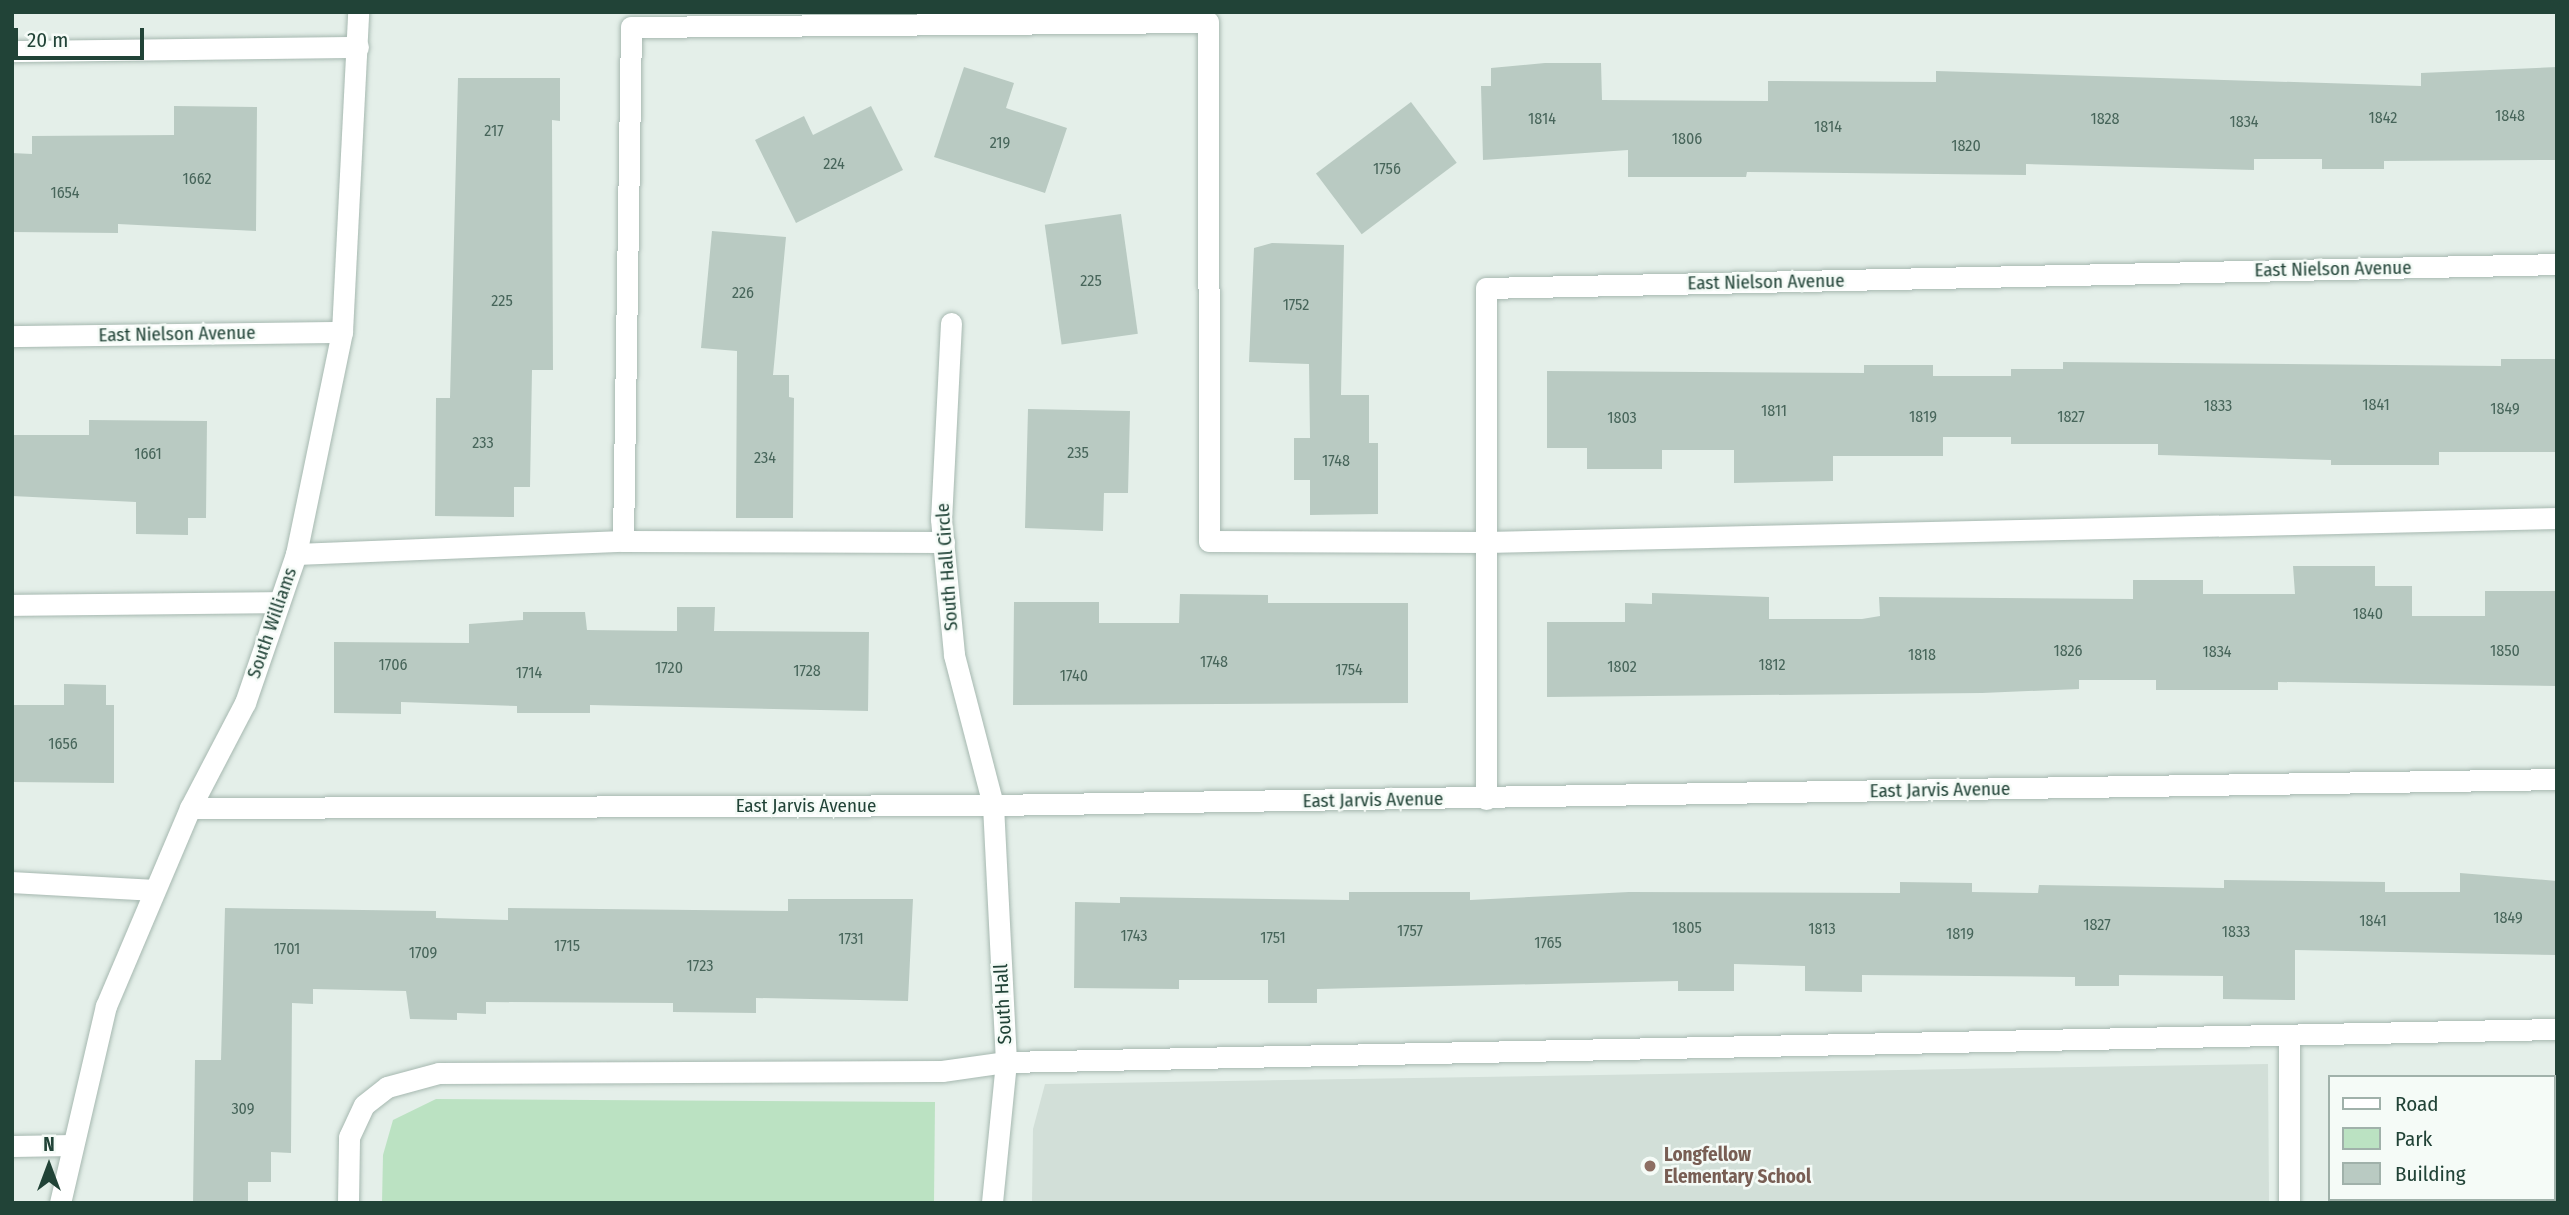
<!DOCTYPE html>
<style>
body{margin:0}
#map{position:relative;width:2569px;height:1215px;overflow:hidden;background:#e4efe9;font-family:"Fira Sans Condensed",sans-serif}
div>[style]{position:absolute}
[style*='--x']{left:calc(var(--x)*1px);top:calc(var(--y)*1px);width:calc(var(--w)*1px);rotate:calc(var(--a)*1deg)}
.built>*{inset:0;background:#d2dfd8}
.green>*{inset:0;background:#bbe2c2}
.building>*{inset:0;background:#b9cac2;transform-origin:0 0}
.roads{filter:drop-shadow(0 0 2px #a6b8b0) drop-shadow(0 0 2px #a6b8b0)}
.minor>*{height:21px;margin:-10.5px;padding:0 10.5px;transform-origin:10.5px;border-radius:10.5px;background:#fff}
.dots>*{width:19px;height:19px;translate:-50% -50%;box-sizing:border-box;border:4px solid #f5fbf7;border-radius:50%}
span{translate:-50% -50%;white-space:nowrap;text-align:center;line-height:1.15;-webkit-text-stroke:5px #f5fbf7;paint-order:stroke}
.number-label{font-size:16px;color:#47655a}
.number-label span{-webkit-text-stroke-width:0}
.street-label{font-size:19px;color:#214337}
.education-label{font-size:19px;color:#785e54;font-weight:700}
.left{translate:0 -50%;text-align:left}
.frame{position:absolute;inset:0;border:14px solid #214337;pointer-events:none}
.legend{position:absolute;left:2328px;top:1075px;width:228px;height:126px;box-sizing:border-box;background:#f5fbf7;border:2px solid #a0b1aa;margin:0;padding:9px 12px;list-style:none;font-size:21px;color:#214337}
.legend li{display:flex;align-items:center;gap:14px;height:35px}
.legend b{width:35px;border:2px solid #a0b1aa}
.north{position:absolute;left:14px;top:1131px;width:70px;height:70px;-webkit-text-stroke:5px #f5fbf7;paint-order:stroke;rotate:0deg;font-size:19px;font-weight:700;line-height:28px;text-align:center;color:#214337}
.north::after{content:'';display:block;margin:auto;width:24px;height:32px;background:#214337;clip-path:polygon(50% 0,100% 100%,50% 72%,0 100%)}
.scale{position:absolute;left:14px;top:28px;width:130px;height:32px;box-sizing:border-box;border:4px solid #214337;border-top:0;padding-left:9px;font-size:21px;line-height:24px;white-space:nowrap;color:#214337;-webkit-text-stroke:5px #f5fbf7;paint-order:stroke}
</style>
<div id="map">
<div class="built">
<div style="clip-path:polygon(2268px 1064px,2269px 1203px,1032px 1203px,1033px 1129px,1045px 1084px)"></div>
</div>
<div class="green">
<div style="clip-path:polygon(436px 1099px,935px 1102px,934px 1203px,382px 1203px,383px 1155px,393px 1120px)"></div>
</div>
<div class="building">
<div style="clip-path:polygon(1545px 63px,1601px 63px,1602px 100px,1768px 101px,1768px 81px,1936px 82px,1936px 71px,2421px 86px,2421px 73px,2557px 67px,2557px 160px,2384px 161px,2384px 169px,2322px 169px,2322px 159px,2254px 159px,2254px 170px,2026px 164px,2026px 175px,1747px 172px,1746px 177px,1628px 177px,1628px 150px,1483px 160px,1481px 86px,1491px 86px,1491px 68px)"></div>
<div style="clip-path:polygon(964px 67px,1014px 83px,1006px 108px,1067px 128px,1045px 193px,934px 157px)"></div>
<div style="clip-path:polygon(458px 78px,560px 78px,560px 121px,552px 120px,553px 370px,532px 370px,530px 487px,514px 487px,514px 517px,435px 516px,436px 398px,450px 398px)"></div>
<div style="left:1411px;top:102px;width:76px;height:119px;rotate:53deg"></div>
<div style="clip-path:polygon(174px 106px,257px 107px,256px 231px,118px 224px,118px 233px,12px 232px,12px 153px,32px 154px,32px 136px,174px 135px)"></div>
<div style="clip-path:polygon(871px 106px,903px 170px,796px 223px,755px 140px,804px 116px,813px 135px)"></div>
<div style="left:1121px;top:214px;width:121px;height:77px;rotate:82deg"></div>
<div style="clip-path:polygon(712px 231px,786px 237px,773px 375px,789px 375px,789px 397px,794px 398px,793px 518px,736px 518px,737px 351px,701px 348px)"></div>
<div style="clip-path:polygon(1272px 243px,1344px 245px,1341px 395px,1369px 395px,1369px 443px,1378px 443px,1378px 514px,1310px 515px,1310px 480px,1294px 480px,1294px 438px,1310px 438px,1309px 364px,1249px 362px,1254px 248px)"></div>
<div style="clip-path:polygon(2501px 359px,2557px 359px,2557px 452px,2439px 452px,2439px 465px,2331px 465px,2331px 460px,2158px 455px,2158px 444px,2011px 444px,2011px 437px,1943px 437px,1943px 456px,1833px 456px,1833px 481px,1734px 483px,1734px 450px,1662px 450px,1662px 469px,1587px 469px,1587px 448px,1547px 448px,1547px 371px,1864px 373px,1864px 365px,1933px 365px,1933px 376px,2011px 376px,2011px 369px,2063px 369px,2063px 362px,2501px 366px)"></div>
<div style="clip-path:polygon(1028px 409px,1130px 411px,1128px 493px,1104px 493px,1103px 531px,1025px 528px)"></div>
<div style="clip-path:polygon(89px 420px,207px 421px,206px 518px,188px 518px,188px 535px,136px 534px,136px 502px,12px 496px,12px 435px,89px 435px)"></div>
<div style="clip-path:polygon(2293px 566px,2375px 566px,2375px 586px,2412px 586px,2412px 616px,2485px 616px,2485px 591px,2557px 591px,2557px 686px,2278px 682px,2278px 690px,2156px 690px,2156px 680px,2079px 680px,2079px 689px,1982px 693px,1547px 697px,1547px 622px,1625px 622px,1625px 603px,1652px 604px,1652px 593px,1769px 597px,1769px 619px,1862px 619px,1880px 616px,1879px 597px,2133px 599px,2133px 580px,2203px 580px,2203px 594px,2295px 594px)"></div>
<div style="clip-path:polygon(1180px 594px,1268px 595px,1268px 603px,1408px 603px,1408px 703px,1013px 705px,1014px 602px,1099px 602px,1099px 623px,1179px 623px)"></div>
<div style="clip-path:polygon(677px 607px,715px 607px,714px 631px,869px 632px,868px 711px,590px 705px,590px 713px,517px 713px,517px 706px,401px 702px,401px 714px,334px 713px,334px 642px,469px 643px,469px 624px,523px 620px,523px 612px,585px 612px,587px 630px,677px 631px)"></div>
<div style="clip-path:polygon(64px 684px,106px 685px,106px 705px,114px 705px,114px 783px,12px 782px,12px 705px,64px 705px)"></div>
<div style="clip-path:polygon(2460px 873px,2557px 881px,2557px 955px,2295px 950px,2295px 1000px,2223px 999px,2223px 976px,2119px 975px,2119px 986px,2075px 986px,2075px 977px,1862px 975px,1862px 992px,1805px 991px,1805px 966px,1734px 964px,1734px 991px,1678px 991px,1678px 981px,1317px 989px,1317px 1003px,1268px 1003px,1268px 980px,1179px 980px,1179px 989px,1074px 988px,1075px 902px,1120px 903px,1120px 897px,1349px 900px,1349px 892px,1470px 892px,1470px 900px,1629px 892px,1900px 893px,1900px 882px,1972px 883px,1972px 892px,2038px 893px,2039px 885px,2224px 888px,2224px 880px,2385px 882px,2385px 892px,2460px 892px)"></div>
<div style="clip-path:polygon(788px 899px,913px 899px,908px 1001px,756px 998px,756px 1013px,673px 1012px,673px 1003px,486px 1002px,486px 1014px,457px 1013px,457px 1020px,410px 1019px,406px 991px,313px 989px,313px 1004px,292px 1003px,291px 1153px,271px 1152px,271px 1182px,248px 1182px,248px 1203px,193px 1203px,195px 1060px,221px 1060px,225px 908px,436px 911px,436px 918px,508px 920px,508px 908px,788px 911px)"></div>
</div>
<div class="roads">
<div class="minor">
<div style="--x:12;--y:51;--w:346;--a:-0.7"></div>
<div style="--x:951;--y:323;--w:196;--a:92.9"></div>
<div style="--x:941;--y:519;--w:137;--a:84.5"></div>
<div style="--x:954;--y:655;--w:155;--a:75.4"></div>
<div style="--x:993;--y:805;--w:257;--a:87.1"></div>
<div style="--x:1006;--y:1062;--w:142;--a:95.7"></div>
<div style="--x:12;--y:336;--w:330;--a:-0.7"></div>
<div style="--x:623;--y:541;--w:514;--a:-89.11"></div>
<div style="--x:631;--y:27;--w:577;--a:-0.5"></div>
<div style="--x:1208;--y:22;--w:519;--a:89.89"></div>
<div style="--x:1209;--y:541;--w:277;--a:0.2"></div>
<div style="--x:1486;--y:542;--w:1071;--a:-1.28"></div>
<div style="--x:296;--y:554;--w:327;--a:-2.3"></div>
<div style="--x:623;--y:541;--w:321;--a:0.2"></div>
<div style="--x:12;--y:605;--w:267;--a:-0.6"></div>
<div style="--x:1486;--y:799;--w:511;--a:-90"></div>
<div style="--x:1486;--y:288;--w:1071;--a:-1.28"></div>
<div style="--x:190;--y:808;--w:803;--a:-0.21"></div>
<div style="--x:993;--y:805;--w:1564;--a:-0.95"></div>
<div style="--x:12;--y:882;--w:142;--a:3.2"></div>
<div style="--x:2289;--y:1035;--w:168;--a:90"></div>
<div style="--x:12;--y:1146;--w:61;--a:-0.9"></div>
<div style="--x:60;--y:1203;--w:202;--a:-76.9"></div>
<div style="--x:106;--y:1006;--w:215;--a:-67"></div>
<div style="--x:190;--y:808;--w:119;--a:-62.4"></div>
<div style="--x:245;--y:703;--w:157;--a:-71.1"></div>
<div style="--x:296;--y:554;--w:227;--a:-78.3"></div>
<div style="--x:342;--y:332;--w:320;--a:-87.1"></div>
<div style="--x:348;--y:1203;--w:66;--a:-89.1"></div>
<div style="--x:349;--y:1137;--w:35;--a:-65"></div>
<div style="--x:364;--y:1105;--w:29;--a:-38"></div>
<div style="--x:387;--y:1087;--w:54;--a:-15.1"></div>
<div style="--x:439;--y:1073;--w:503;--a:-0.23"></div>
<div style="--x:942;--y:1071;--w:65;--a:-8"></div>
<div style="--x:1006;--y:1062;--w:1551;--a:-1.22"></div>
</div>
</div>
<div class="dots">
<div style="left:1650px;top:1166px;background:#8d6e63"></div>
</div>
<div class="number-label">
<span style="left:2510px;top:116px">1848</span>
<span style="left:2383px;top:118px">1842</span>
<span style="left:1542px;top:119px">1814</span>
<span style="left:2105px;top:119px">1828</span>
<span style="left:2244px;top:122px">1834</span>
<span style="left:1828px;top:127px">1814</span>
<span style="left:494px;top:131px">217</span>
<span style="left:1687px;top:139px">1806</span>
<span style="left:1000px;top:143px">219</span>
<span style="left:1966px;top:146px">1820</span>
<span style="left:834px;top:164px">224</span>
<span style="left:1387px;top:169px">1756</span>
<span style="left:197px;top:179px">1662</span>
<span style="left:65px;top:193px">1654</span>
<span style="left:1091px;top:281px">225</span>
<span style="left:743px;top:293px">226</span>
<span style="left:502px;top:301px">225</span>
<span style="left:1296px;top:305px">1752</span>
<span style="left:2376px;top:405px">1841</span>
<span style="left:2218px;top:406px">1833</span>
<span style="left:2505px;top:409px">1849</span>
<span style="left:1774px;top:411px">1811</span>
<span style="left:1923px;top:417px">1819</span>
<span style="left:2071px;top:417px">1827</span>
<span style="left:1622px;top:418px">1803</span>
<span style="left:483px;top:443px">233</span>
<span style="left:1078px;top:453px">235</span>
<span style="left:148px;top:454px">1661</span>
<span style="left:765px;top:458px">234</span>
<span style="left:1336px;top:461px">1748</span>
<span style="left:2368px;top:614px">1840</span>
<span style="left:2068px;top:651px">1826</span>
<span style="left:2505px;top:651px">1850</span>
<span style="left:2217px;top:652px">1834</span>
<span style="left:1922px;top:655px">1818</span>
<span style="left:1214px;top:662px">1748</span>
<span style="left:393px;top:665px">1706</span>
<span style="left:1772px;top:665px">1812</span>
<span style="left:1622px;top:667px">1802</span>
<span style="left:669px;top:668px">1720</span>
<span style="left:1349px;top:670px">1754</span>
<span style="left:807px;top:671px">1728</span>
<span style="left:529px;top:673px">1714</span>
<span style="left:1074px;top:676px">1740</span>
<span style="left:63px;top:744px">1656</span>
<span style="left:2508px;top:918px">1849</span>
<span style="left:2373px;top:921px">1841</span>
<span style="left:2097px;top:925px">1827</span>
<span style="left:1687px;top:928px">1805</span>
<span style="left:1822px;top:929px">1813</span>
<span style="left:1410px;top:931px">1757</span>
<span style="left:2236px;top:932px">1833</span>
<span style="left:1960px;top:934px">1819</span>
<span style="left:1134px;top:936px">1743</span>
<span style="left:1273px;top:938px">1751</span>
<span style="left:851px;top:939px">1731</span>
<span style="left:1548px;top:943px">1765</span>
<span style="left:567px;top:946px">1715</span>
<span style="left:287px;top:949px">1701</span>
<span style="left:423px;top:953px">1709</span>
<span style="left:700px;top:966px">1723</span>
<span style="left:243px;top:1109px">309</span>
</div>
<div class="street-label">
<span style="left:2333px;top:269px;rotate:-1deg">East Nielson Avenue</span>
<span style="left:1766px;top:282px;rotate:-1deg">East Nielson Avenue</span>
<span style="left:177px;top:334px;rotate:-1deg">East Nielson Avenue</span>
<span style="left:947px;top:567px;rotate:-94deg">South Hall Circle</span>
<span style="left:272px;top:623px;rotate:-71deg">South Williams</span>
<span style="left:1940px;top:790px;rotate:-1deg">East Jarvis Avenue</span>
<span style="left:1373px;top:800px;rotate:-1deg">East Jarvis Avenue</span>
<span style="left:806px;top:806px">East Jarvis Avenue</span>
<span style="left:1003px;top:1004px;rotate:-93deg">South Hall</span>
</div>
<div class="education-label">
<span class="left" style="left:1664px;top:1166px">Longfellow<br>Elementary School</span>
</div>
<div class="frame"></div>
<ul class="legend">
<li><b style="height:9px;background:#fff"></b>Road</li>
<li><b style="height:19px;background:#bbe2c2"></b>Park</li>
<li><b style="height:19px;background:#b9cac2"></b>Building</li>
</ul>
<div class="north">N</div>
<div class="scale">20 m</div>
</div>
